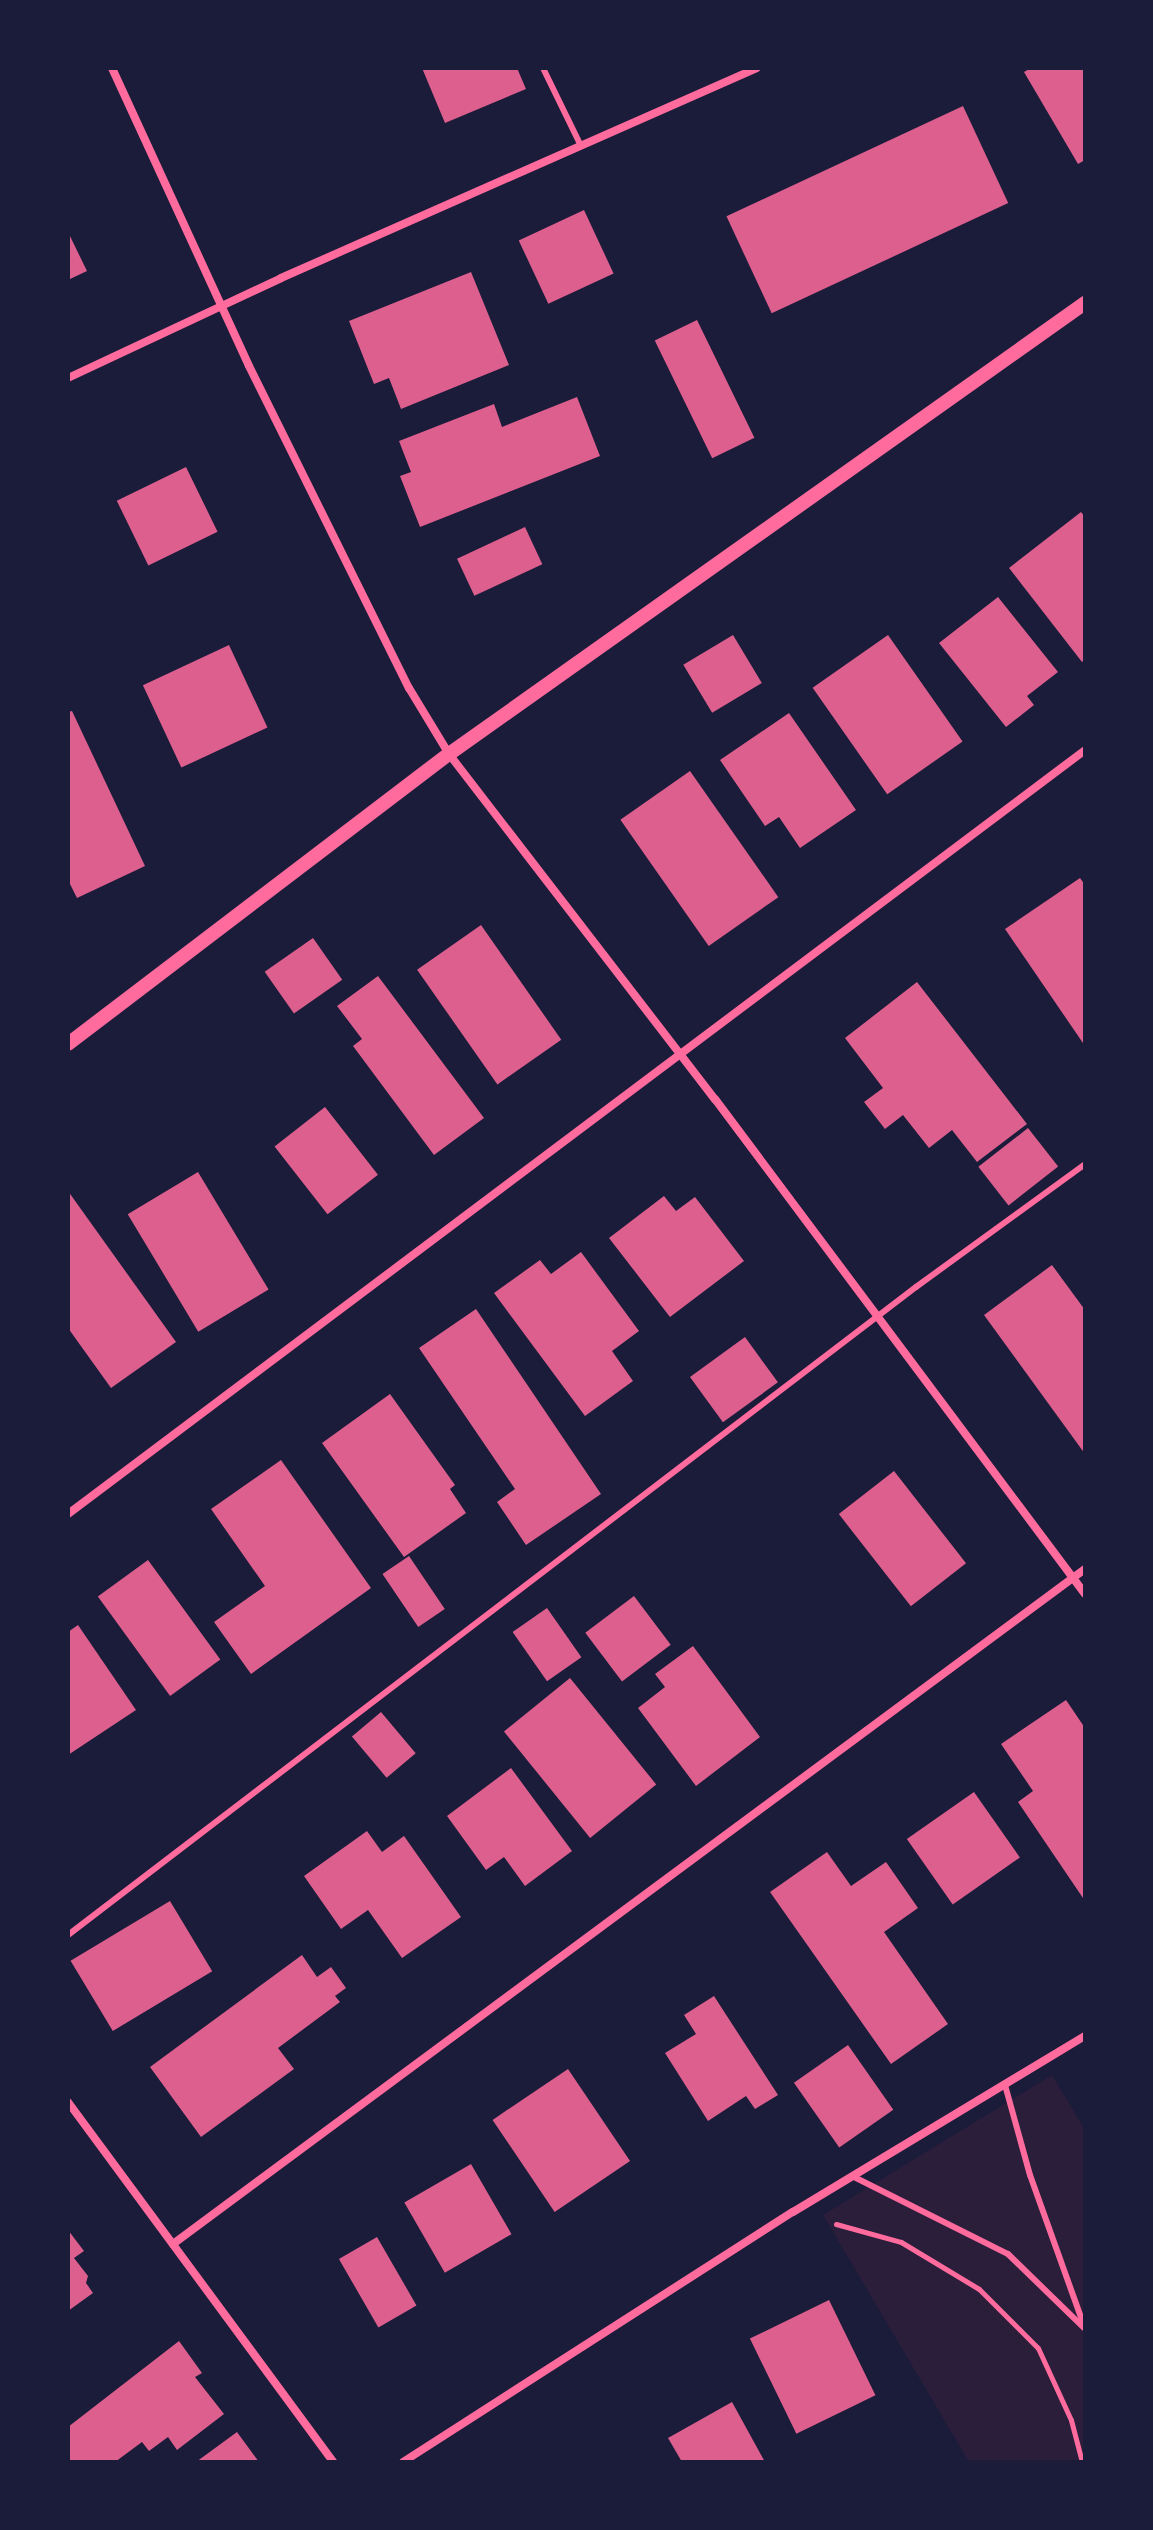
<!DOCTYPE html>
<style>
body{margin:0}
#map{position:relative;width:1153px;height:2530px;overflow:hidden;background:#1b1b3a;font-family:Inter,sans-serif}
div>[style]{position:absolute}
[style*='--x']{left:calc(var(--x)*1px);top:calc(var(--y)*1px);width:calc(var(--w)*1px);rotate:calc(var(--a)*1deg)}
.green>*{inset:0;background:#2a1e3b}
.building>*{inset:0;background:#dd5f8e;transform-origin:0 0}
.path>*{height:5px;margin:-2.5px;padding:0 2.5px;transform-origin:2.5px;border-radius:2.5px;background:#ff6b9d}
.service>*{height:6px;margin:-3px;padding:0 3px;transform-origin:3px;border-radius:3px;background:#ff6b9d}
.minor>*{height:8px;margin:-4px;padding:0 4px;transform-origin:4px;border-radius:4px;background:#ff6b9d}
.tertiary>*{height:14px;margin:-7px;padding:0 7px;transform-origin:7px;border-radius:7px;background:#ff6b9d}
span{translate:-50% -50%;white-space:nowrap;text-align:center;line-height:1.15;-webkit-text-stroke:7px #1b1b3a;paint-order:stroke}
.frame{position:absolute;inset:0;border:70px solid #1b1b3a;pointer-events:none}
</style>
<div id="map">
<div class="green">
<div style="clip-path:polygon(1052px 2075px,1085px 2130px,1085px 2462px,969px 2462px,823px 2215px)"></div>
</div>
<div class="building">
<div style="clip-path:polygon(422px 68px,517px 68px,526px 89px,445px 123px)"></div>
<div style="clip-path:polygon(1031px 68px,1085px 68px,1085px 160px,1078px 164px,1024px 72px)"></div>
<div style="left:963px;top:106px;width:107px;height:261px;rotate:65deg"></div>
<div style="left:584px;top:210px;width:70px;height:72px;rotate:65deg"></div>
<div style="clip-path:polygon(68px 232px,87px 271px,68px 280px)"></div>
<div style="clip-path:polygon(471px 272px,509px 365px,401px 409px,389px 378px,374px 384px,349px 321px)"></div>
<div style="left:697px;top:320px;width:131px;height:47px;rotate:64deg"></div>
<div style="clip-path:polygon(577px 397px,600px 456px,420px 527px,400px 476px,411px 472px,399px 441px,494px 404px,502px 427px)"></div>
<div style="left:186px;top:467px;width:72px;height:77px;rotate:64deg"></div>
<div style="clip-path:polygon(1081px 512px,1085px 517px,1085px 659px,1082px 662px,1009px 568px)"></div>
<div style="left:525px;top:527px;width:41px;height:75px;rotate:65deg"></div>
<div style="clip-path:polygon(998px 597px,1058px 672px,1027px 696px,1034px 705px,1006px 727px,939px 643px)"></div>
<div style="left:733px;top:635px;width:56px;height:58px;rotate:59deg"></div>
<div style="left:888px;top:635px;width:130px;height:92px;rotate:55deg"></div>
<div style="left:229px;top:645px;width:91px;height:95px;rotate:65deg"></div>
<div style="clip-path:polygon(72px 711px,145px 866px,77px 898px,68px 880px,68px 712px)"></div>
<div style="clip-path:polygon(789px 713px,856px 810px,800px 848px,779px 817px,765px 826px,720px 760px)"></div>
<div style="left:690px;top:771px;width:154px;height:85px;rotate:55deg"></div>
<div style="clip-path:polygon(1080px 878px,1085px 885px,1085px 1046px,1005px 929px)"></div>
<div style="left:481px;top:925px;width:140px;height:78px;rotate:55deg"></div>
<div style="left:313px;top:938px;width:51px;height:59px;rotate:55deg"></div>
<div style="clip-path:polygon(378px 976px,484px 1118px,434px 1155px,353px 1046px,362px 1039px,337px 1006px)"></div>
<div style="clip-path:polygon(917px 982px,1027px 1124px,977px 1162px,952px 1130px,929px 1148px,903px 1115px,885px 1129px,864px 1102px,883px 1088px,845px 1038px)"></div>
<div style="left:325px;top:1107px;width:86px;height:64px;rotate:52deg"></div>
<div style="left:1028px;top:1128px;width:49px;height:63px;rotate:52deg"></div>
<div style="left:198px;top:1172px;width:137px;height:82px;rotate:59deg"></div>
<div style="clip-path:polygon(68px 1191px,176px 1342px,111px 1388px,68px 1328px)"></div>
<div style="clip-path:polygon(664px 1196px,676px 1211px,695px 1197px,744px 1261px,670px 1317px,609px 1238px)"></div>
<div style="clip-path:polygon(581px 1252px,639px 1331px,612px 1351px,633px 1381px,585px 1416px,494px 1293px,540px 1260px,551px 1274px)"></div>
<div style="clip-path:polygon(1052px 1265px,1085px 1310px,1085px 1454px,984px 1315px)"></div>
<div style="clip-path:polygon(476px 1309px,601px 1494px,526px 1545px,497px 1502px,515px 1489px,419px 1348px)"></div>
<div style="left:745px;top:1337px;width:56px;height:68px;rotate:54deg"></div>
<div style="clip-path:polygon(390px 1394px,455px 1485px,450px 1489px,466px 1513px,404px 1557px,322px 1443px)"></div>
<div style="clip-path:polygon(281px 1460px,371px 1588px,251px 1674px,214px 1622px,265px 1586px,211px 1509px)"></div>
<div style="left:894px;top:1471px;width:117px;height:70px;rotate:52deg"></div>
<div style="left:409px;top:1556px;width:64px;height:32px;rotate:56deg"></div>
<div style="left:148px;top:1560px;width:123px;height:62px;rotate:54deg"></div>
<div style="left:634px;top:1596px;width:61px;height:61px;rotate:53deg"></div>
<div style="left:547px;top:1608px;width:60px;height:42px;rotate:55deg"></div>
<div style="clip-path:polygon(78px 1625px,136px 1710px,68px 1755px,68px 1632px)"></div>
<div style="clip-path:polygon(693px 1646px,760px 1737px,696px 1786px,638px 1708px,665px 1687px,655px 1674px)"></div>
<div style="left:570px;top:1678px;width:137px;height:85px;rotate:51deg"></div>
<div style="clip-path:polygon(1066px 1700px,1085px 1728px,1085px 1901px,1018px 1802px,1033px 1791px,1001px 1744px)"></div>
<div style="left:381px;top:1712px;width:54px;height:38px;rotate:50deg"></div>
<div style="clip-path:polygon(511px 1768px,572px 1851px,525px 1886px,504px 1857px,486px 1870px,447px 1816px)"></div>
<div style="left:974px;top:1792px;width:80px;height:82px;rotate:55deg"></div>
<div style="clip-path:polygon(367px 1831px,382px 1852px,404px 1836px,461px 1917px,402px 1958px,368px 1910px,341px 1929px,304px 1876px)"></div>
<div style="clip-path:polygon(827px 1852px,851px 1886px,886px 1862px,918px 1908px,884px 1932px,948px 2024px,891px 2064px,770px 1892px)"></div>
<div style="left:170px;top:1901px;width:82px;height:116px;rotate:59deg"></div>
<div style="clip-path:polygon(302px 1955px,317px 1977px,331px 1967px,346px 1988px,335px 1996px,340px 2002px,278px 2048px,294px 2069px,201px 2137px,150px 2067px)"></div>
<div style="clip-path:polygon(714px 1996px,778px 2095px,755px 2109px,746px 2096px,708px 2121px,665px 2053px,696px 2034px,684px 2015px)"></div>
<div style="left:848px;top:2045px;width:79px;height:66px;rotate:55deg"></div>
<div style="left:568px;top:2069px;width:111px;height:91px;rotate:56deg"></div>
<div style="left:471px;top:2164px;width:81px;height:77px;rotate:60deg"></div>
<div style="clip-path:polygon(68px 2230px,84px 2251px,74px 2258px,88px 2276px,86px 2283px,93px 2293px,68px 2311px)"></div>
<div style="left:377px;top:2237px;width:79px;height:44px;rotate:60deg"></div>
<div style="left:829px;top:2300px;width:106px;height:88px;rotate:64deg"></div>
<div style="clip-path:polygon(179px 2341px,202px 2373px,195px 2377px,224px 2414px,177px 2450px,168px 2437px,149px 2451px,142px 2442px,115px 2462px,68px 2462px,68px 2427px)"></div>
<div style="clip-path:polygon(732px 2402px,765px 2462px,682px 2462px,668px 2438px)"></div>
<div style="clip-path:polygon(237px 2432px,259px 2462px,196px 2462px)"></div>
</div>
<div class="path">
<div style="--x:836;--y:2224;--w:67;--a:15.5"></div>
<div style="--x:901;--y:2242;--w:91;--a:31.1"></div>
<div style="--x:979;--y:2289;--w:83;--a:45"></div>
<div style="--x:1038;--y:2348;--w:79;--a:65.4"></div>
<div style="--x:1071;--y:2420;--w:43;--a:75.3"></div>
</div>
<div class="service">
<div style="--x:543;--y:68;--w:87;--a:64"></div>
<div style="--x:68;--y:1935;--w:1067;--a:-37.39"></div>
<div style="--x:916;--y:1287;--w:209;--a:-36"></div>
<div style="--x:1005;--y:2085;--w:93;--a:74.5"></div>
<div style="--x:1030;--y:2175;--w:160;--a:70.3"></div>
<div style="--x:852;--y:2176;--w:174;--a:26.6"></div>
<div style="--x:1008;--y:2254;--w:106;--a:44.2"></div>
</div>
<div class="minor">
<div style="--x:112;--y:68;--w:328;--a:65.3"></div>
<div style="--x:249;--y:366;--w:360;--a:63.6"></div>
<div style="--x:409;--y:688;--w:77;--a:58.8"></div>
<div style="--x:449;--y:754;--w:436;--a:52.4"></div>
<div style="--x:715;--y:1099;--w:618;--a:53.22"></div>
<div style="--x:68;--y:378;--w:235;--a:-25.1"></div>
<div style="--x:281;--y:278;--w:520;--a:-23.81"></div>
<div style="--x:68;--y:1514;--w:1272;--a:-36.91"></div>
<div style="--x:68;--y:2102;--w:447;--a:53.6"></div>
<div style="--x:173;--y:2244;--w:1135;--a:-36.51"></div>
<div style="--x:403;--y:2462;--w:463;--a:-32.7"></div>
<div style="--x:793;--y:2212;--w:341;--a:-31.1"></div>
</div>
<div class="tertiary">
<div style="--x:68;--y:1044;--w:479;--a:-37.3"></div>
<div style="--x:449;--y:754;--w:780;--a:-35.34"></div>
</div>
<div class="frame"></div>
</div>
